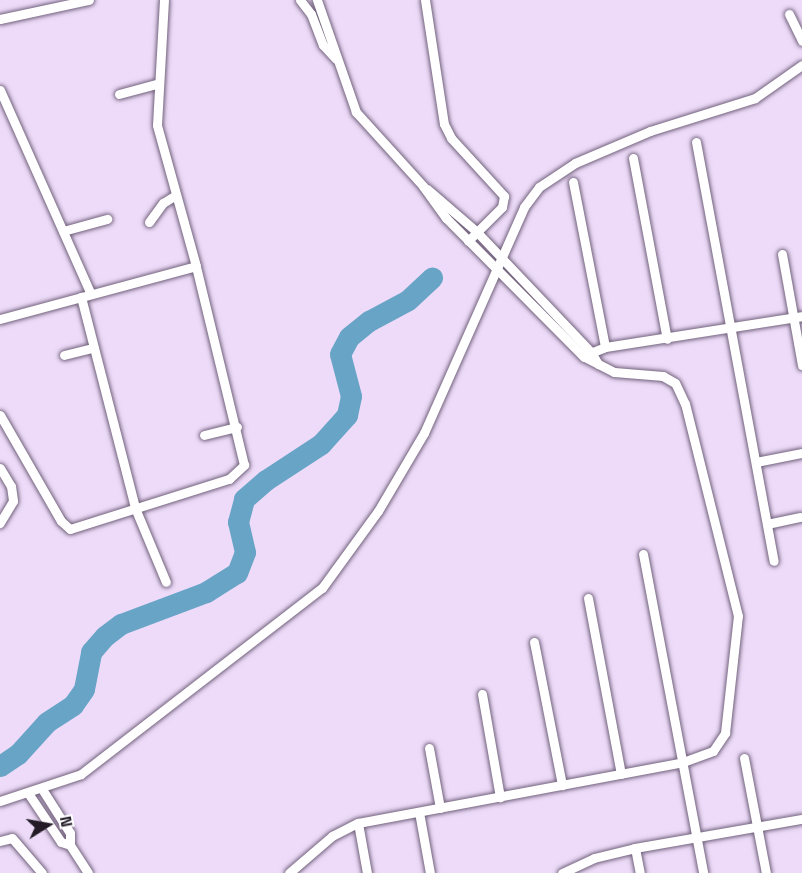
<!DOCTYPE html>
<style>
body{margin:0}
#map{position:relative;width:802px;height:873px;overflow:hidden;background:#eddbf9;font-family:"Space Grotesk",sans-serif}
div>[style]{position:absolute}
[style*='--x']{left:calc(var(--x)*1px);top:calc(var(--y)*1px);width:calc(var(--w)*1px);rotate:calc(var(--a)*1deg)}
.river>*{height:21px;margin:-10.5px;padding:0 10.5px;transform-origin:10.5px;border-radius:10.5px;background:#68a4c6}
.roads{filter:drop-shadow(0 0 2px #72627c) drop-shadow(0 0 2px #72627c)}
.minor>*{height:9px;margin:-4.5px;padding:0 4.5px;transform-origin:4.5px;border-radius:4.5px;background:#fff}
span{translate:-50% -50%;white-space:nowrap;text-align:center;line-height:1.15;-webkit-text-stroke:4.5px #fff;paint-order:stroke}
.north{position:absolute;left:18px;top:795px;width:60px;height:60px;-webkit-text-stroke:4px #fff;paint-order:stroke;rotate:79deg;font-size:16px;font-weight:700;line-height:24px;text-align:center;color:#231c27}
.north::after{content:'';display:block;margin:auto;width:21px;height:27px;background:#231c27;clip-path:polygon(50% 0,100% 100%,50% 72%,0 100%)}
</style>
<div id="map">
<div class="river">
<div style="--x:0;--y:766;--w:22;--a:-34"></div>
<div style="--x:18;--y:754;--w:43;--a:-47.8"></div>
<div style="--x:47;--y:722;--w:31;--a:-33"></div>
<div style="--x:73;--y:705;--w:19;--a:-55"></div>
<div style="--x:84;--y:689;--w:38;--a:-79"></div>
<div style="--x:91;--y:652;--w:21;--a:-49"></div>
<div style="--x:105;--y:636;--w:20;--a:-37"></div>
<div style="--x:121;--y:624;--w:91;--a:-20.6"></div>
<div style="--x:206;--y:592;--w:36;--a:-32"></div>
<div style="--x:237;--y:573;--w:22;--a:-69"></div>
<div style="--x:245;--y:552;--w:31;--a:-103"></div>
<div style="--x:238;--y:522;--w:24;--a:-75"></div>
<div style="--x:244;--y:499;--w:29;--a:-41"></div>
<div style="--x:266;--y:480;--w:66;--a:-33.2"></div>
<div style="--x:321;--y:444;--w:39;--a:-48"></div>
<div style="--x:347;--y:415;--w:19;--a:-78"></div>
<div style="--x:351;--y:396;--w:43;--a:-104.7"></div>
<div style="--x:340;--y:354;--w:19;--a:-62"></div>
<div style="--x:349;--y:337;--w:26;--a:-39"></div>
<div style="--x:369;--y:321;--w:44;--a:-28.3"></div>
<div style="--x:408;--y:300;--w:33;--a:-43"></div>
</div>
<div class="roads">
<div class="minor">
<div style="--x:300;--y:0;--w:18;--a:52"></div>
<div style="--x:311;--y:14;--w:33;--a:69"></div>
<div style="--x:323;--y:45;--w:19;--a:47"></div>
<div style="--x:425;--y:0;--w:125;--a:81.3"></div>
<div style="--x:444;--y:124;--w:16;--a:63"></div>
<div style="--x:451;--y:138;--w:79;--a:47.6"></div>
<div style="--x:504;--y:196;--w:11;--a:100"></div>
<div style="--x:502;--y:207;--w:48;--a:135"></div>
<div style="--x:789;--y:14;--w:30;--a:64"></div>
<div style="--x:0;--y:19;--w:91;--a:-12.1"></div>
<div style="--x:0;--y:90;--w:223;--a:66"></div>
<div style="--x:119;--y:94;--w:39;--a:-15"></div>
<div style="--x:696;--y:142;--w:426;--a:79.5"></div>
<div style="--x:633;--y:158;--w:184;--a:79.4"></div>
<div style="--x:573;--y:182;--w:168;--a:79"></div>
<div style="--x:427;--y:189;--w:65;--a:40.6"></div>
<div style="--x:476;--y:231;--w:167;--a:46.5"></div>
<div style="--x:591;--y:352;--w:14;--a:60"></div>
<div style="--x:149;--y:222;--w:24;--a:-54"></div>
<div style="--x:163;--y:203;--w:15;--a:-32"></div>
<div style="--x:63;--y:231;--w:46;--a:-15.3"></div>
<div style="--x:782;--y:254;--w:113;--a:79.8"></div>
<div style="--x:81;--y:297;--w:218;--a:75.6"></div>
<div style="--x:135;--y:508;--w:80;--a:67.3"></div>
<div style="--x:0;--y:319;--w:203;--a:-15.1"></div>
<div style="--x:588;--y:354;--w:18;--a:-22"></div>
<div style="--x:605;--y:347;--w:199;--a:-8.9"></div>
<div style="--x:64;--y:355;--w:30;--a:-14"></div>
<div style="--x:0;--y:415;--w:122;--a:60.1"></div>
<div style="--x:61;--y:521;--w:12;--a:42"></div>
<div style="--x:70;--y:529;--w:167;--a:-17.5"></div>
<div style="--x:229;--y:479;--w:21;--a:-43"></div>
<div style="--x:244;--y:465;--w:205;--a:-103.6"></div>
<div style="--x:196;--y:266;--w:146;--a:-105.5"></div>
<div style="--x:157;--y:125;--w:125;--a:-86.8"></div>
<div style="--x:204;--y:435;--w:34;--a:-14"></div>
<div style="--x:756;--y:462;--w:47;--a:-11.1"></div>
<div style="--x:0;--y:468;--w:21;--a:59"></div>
<div style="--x:11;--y:486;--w:15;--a:82"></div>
<div style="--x:13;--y:501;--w:26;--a:121"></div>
<div style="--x:767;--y:524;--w:34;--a:-12"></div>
<div style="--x:643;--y:554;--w:325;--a:79.3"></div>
<div style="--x:588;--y:598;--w:179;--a:79.4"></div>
<div style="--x:534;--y:642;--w:146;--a:78.9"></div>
<div style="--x:482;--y:694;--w:105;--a:80.1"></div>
<div style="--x:429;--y:748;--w:61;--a:79.6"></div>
<div style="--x:744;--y:758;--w:117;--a:79.2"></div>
<div style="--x:28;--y:793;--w:59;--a:56"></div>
<div style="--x:61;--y:842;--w:9;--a:18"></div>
<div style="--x:70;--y:845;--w:12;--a:-90"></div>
<div style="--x:70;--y:833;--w:52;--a:-122.5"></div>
<div style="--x:0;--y:801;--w:85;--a:-18.4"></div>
<div style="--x:81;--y:774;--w:304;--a:-37.7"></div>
<div style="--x:322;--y:588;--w:95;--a:-54"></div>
<div style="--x:378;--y:511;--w:91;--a:-59.5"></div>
<div style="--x:424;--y:433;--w:247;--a:-66.1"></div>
<div style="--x:524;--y:207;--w:25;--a:-53"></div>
<div style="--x:539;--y:187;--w:43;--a:-33.7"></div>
<div style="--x:575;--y:163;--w:82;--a:-23.1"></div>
<div style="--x:650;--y:131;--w:110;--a:-17.4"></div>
<div style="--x:755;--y:98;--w:57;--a:-35.1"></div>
<div style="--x:419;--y:812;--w:62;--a:79.8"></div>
<div style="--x:358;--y:823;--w:51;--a:79.8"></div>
<div style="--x:0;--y:841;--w:12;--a:-14"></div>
<div style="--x:12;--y:838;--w:46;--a:49.4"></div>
<div style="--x:70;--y:845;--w:33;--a:57"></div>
<div style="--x:635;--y:848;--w:25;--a:79"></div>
<div style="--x:289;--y:873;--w:57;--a:-40.7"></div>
<div style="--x:332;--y:836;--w:29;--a:-27"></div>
<div style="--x:358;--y:823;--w:331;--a:-10.6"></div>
<div style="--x:683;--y:762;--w:32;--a:-20"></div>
<div style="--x:713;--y:751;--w:22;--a:-56"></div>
<div style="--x:725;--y:733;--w:118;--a:-83.7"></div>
<div style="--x:738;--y:616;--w:219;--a:-104"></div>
<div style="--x:685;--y:404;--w:23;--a:-115"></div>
<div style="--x:675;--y:383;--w:14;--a:-150"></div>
<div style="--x:663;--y:376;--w:49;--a:-175.3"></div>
<div style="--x:614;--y:372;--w:34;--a:-153"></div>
<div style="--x:584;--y:357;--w:196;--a:-134.8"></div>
<div style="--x:446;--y:218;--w:39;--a:-126"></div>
<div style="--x:423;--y:186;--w:100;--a:-132.2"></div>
<div style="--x:356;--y:112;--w:119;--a:-109.2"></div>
<div style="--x:562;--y:873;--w:35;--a:-25"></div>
<div style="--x:594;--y:858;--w:42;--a:-13.7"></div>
<div style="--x:635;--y:848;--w:169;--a:-9.9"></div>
</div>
</div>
<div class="north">N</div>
</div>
